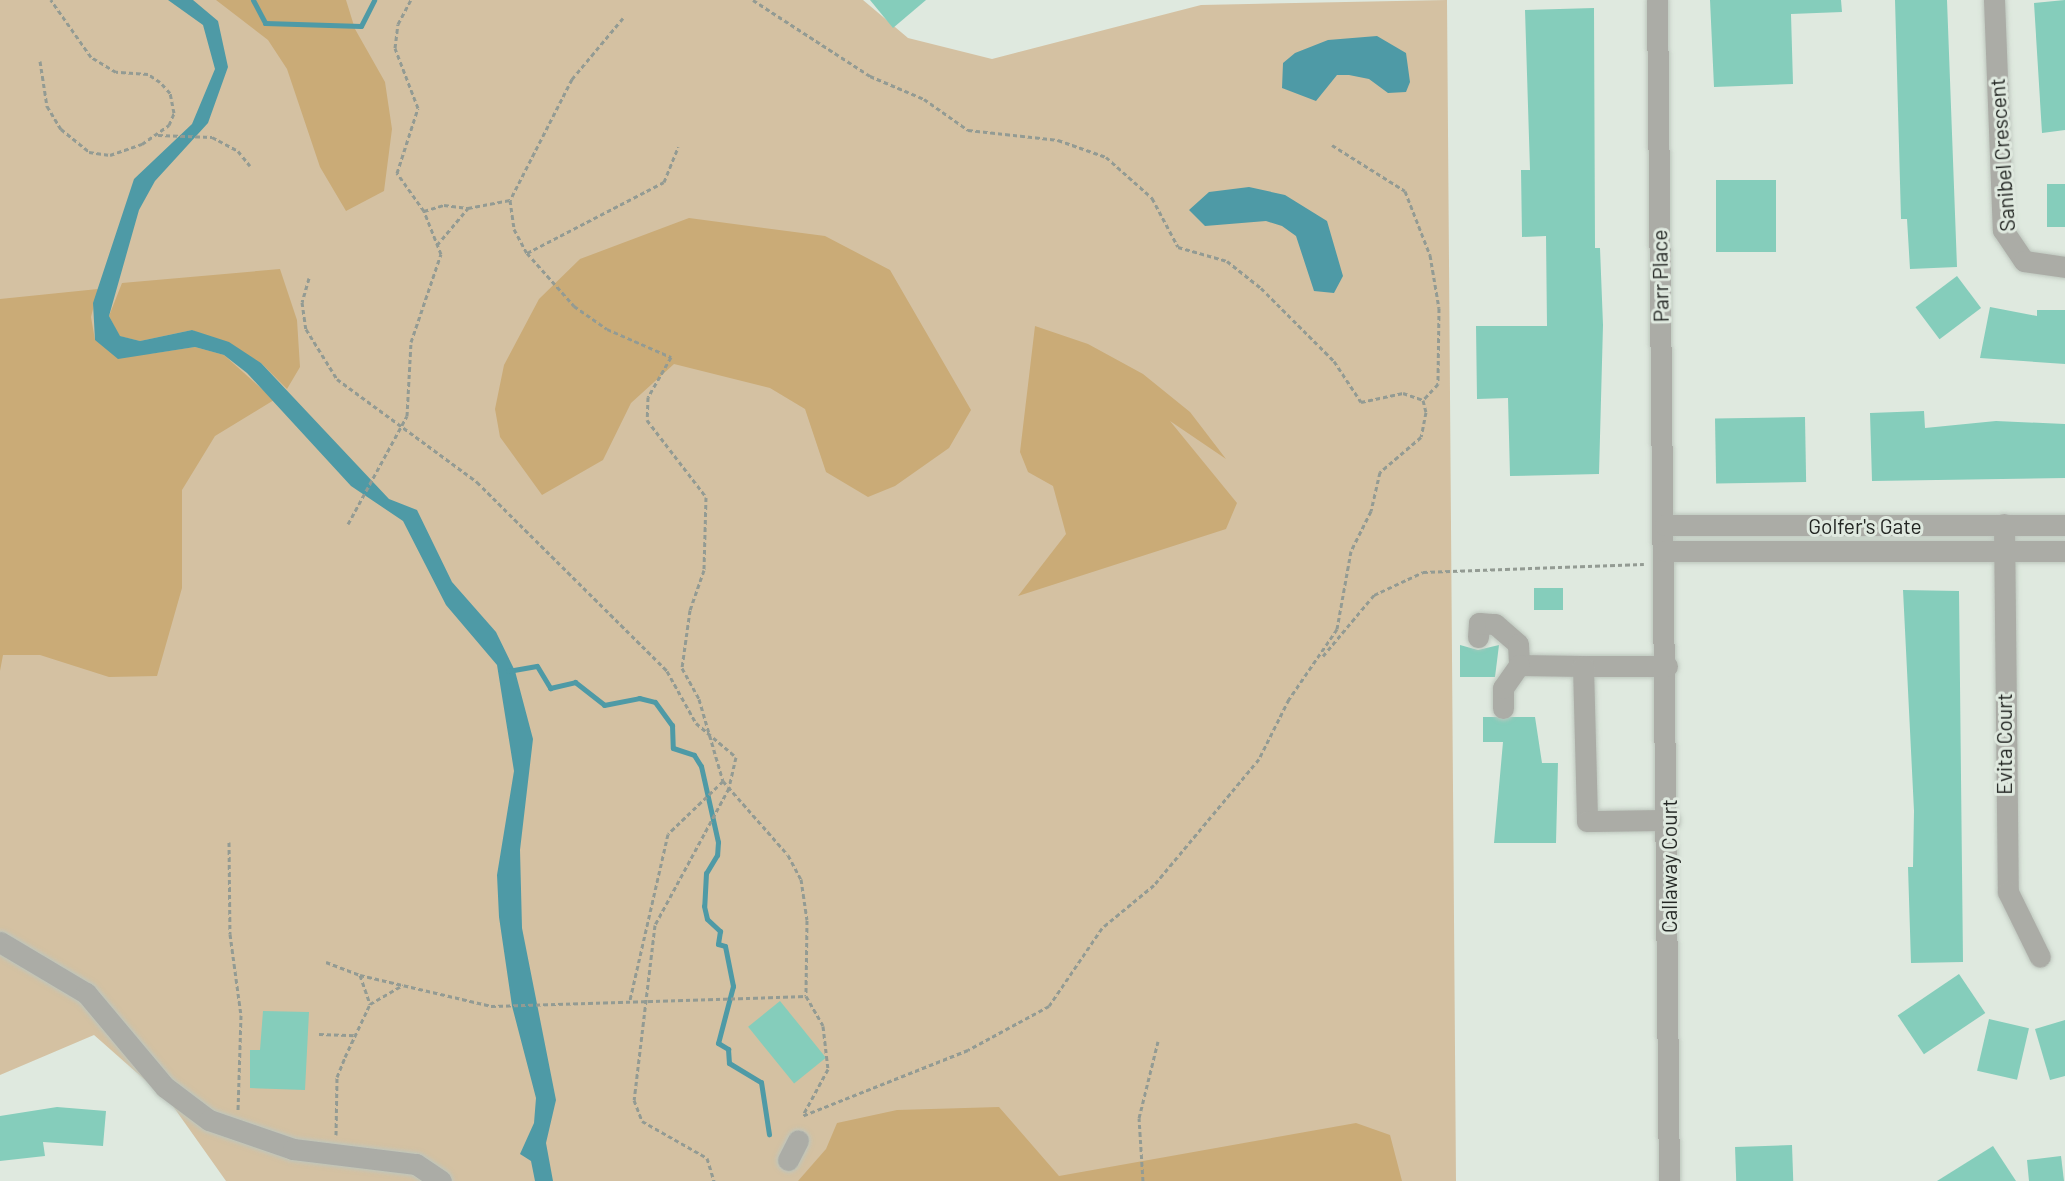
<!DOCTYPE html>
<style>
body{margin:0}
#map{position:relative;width:2065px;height:1181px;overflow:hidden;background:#dfe9df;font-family:Barlow,sans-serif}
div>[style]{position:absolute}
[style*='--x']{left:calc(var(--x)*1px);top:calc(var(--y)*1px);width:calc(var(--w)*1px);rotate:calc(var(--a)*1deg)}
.green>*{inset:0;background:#d4c1a2}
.forest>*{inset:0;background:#caab77}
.water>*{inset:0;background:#4e9aa6}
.stream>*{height:5px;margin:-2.5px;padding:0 2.5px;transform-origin:2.5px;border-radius:2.5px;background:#4e9aa6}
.building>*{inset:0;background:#85cdbb;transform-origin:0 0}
.path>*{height:3px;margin-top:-1.5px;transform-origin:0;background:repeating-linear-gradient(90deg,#939b93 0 4.5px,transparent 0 7.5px)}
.roads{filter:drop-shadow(0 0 2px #bdc6bd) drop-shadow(0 0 2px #bdc6bd)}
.minor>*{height:21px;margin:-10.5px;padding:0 10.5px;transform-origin:10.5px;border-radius:10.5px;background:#abaca6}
span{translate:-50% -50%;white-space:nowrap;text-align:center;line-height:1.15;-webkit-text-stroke:6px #dfe9df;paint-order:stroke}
.street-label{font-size:21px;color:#222522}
</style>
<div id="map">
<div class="green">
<div style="clip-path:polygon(0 0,863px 0,908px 38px,992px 59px,1201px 5px,1447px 0,1456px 1181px,226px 1181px,170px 1102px,94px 1035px,0 1075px)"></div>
</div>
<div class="forest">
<div style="clip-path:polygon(216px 0,346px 0,355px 29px,385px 82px,392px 129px,384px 191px,346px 211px,320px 167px,287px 69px,268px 40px)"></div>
<div style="clip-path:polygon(689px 218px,825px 236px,890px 270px,971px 410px,949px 448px,895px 486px,868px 497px,826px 472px,805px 409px,770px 388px,674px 364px,631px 403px,603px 460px,542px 495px,500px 437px,495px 409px,504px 365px,539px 299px,580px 259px)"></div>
<div style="clip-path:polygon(280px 269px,297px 320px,300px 367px,287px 389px,261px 363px,192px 330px,140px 341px,119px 336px,109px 316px,122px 283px)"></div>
<div style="clip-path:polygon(98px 289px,91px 317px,95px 340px,149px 354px,195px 347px,224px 355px,274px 400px,215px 436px,182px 490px,182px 588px,157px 676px,109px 677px,40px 655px,3px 655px,0 671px,0 299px)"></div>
<div style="clip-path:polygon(1035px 326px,1088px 344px,1143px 374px,1190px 412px,1226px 459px,1170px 421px,1237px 503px,1226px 529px,1018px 596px,1066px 534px,1053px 486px,1028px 472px,1020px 452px)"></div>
<div style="clip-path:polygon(999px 1107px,1059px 1176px,1356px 1123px,1390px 1135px,1402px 1181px,798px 1181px,826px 1149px,837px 1123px,897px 1110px)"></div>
</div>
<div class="water">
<div style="clip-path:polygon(168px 0,193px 0,218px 21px,228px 67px,208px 123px,155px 181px,139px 210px,109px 316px,120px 336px,140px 341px,192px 330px,229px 342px,261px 363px,389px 499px,417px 510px,452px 582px,496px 632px,515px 671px,533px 739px,520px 850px,522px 928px,556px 1100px,546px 1143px,553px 1181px,535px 1181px,531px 1161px,520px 1154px,534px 1123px,536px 1098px,512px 1006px,499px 917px,497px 875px,514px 771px,497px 665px,446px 605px,403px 521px,351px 486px,247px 373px,224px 355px,195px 347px,118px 359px,95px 340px,93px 303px,134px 179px,192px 124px,215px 69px,203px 25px)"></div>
<div style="clip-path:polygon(1377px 36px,1406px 53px,1410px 82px,1406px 92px,1388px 93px,1369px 79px,1349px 75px,1337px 75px,1316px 101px,1282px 88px,1283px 63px,1295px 53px,1328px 40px)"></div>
<div style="clip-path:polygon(1249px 187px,1285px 195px,1327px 221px,1343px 276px,1334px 293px,1314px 291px,1296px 236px,1282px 226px,1266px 221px,1205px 226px,1189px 210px,1209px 192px)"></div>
</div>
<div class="stream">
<div style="--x:253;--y:0;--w:26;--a:62"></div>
<div style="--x:265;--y:23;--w:96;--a:1.8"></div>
<div style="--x:361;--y:26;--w:29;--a:-63"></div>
<div style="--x:508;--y:671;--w:29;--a:-10"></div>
<div style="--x:537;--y:666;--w:26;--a:59"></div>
<div style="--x:550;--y:688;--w:26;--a:-13"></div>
<div style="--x:575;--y:682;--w:37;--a:38"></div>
<div style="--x:604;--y:705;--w:36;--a:-11"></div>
<div style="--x:639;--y:698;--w:16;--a:14"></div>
<div style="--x:655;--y:702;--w:29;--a:54"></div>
<div style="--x:672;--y:725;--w:23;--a:88"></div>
<div style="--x:673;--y:748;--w:22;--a:18"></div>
<div style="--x:694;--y:755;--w:13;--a:58"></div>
<div style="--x:701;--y:766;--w:78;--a:77.4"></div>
<div style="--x:718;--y:842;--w:13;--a:94"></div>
<div style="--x:717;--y:855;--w:21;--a:121"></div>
<div style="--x:706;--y:873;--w:33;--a:93"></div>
<div style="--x:704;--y:906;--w:13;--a:77"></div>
<div style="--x:707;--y:919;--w:18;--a:43"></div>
<div style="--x:720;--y:931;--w:13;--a:99"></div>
<div style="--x:718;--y:944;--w:7;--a:16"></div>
<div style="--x:725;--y:946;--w:41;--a:78.7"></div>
<div style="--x:733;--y:986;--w:59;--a:104.7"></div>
<div style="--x:718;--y:1043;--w:12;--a:31"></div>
<div style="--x:728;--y:1049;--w:14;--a:86"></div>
<div style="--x:729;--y:1063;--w:37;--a:31"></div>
<div style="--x:761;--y:1082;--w:53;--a:81.3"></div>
</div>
<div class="building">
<div style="clip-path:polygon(870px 0,926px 0,893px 28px)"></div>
<div style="clip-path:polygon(1710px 0,1841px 0,1842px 12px,1791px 14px,1793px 84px,1714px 87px)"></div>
<div style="clip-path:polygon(1895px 0,1947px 0,1957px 267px,1910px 269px,1907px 219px,1901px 219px)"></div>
<div style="clip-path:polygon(2065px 0,2065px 130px,2042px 133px,2034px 3px)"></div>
<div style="clip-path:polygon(1594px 8px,1595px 248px,1600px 248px,1603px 325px,1599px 474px,1510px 476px,1508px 398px,1477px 399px,1476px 326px,1547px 326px,1546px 236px,1522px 237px,1521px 170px,1530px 170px,1525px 10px)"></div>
<div style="left:1716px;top:180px;width:60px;height:72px"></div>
<div style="left:2065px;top:184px;width:43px;height:18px;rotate:90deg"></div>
<div style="left:1957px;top:276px;width:40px;height:52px;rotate:53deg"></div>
<div style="clip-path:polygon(1990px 307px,2037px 316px,2037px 310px,2065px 310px,2065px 364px,1980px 358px)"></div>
<div style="clip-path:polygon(1924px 411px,1925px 428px,1996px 421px,2065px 424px,2065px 478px,1872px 481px,1870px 413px)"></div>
<div style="left:1805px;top:417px;width:65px;height:90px;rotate:89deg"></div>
<div style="left:1534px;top:588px;width:29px;height:22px"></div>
<div style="clip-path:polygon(1903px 590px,1959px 591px,1963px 962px,1911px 963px,1908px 867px,1913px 867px,1914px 811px)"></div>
<div style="clip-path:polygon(1460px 645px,1478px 650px,1499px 645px,1495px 677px,1460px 677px)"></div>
<div style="clip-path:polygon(1483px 717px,1535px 717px,1542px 763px,1558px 763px,1556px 843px,1494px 843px,1503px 742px,1483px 742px)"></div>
<div style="left:1959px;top:974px;width:47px;height:74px;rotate:56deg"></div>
<div style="left:780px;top:1001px;width:73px;height:41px;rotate:51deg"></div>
<div style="clip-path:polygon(263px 1011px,309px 1012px,305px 1090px,250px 1088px,250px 1050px,260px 1050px)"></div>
<div style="left:1989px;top:1019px;width:41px;height:53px;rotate:13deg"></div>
<div style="clip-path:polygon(2065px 1020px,2065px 1076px,2050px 1080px,2035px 1029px)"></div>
<div style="clip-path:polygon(57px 1107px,106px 1111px,103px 1146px,43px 1142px,45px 1156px,0 1161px,0 1116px)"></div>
<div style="left:1792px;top:1145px;width:36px;height:57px;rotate:88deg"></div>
<div style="clip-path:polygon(1993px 1146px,2016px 1181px,1937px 1181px)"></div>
<div style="clip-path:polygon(2061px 1156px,2064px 1181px,2029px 1181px,2027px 1160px)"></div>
</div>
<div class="path">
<div style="--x:753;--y:0;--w:140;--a:33"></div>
<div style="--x:870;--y:76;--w:59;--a:23.1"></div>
<div style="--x:924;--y:99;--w:54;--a:35.2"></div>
<div style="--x:968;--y:130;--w:91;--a:6.3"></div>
<div style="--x:1058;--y:140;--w:51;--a:19.5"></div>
<div style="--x:1106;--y:157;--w:62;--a:41.7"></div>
<div style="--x:1152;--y:198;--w:55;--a:62"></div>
<div style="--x:1178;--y:247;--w:51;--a:15.9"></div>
<div style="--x:1227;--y:261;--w:43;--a:38.5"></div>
<div style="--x:1261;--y:288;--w:103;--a:45"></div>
<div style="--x:1334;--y:361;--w:49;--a:56.6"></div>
<div style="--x:1361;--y:402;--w:43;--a:-12.1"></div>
<div style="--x:1403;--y:393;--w:21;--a:19"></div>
<div style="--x:1423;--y:400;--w:12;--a:76"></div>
<div style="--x:1426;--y:412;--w:25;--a:101"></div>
<div style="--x:1421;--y:437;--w:54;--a:139.5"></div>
<div style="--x:1380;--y:472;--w:40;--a:103"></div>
<div style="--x:1371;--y:511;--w:45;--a:116.6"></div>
<div style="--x:1351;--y:551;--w:79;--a:100.2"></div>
<div style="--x:1337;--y:629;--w:85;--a:124.4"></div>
<div style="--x:1289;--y:699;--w:67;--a:116.6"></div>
<div style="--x:1259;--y:759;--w:164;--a:129.8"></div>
<div style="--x:1154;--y:885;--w:67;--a:140.4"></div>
<div style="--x:1102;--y:928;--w:94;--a:124.2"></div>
<div style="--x:1049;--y:1006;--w:92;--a:151.5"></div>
<div style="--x:968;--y:1050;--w:179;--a:158.3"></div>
<div style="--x:623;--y:18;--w:80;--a:129.9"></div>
<div style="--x:572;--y:79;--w:136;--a:117.1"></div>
<div style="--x:510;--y:200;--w:29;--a:82"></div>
<div style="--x:514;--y:229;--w:27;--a:62"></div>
<div style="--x:527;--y:253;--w:71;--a:48.4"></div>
<div style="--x:574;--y:306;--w:40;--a:34.9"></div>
<div style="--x:607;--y:329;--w:70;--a:23.6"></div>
<div style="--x:671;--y:357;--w:46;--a:119.9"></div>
<div style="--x:648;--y:397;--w:23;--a:92"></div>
<div style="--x:647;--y:420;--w:97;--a:52.5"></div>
<div style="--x:706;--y:497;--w:73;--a:91.6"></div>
<div style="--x:704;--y:570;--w:42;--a:109.3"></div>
<div style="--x:690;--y:610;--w:59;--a:97.9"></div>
<div style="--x:682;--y:668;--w:35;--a:61"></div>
<div style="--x:699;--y:699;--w:85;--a:73.7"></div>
<div style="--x:723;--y:781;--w:76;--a:136.1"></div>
<div style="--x:668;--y:834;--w:170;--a:102.9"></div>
<div style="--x:40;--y:61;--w:46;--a:81.2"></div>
<div style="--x:47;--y:106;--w:27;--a:59"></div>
<div style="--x:61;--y:129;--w:36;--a:39"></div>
<div style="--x:89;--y:152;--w:21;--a:8"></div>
<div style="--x:110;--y:155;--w:34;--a:-19"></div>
<div style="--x:142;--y:144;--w:33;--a:-35"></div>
<div style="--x:169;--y:125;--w:13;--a:-67"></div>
<div style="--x:174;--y:113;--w:20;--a:-101"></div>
<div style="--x:170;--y:93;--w:15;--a:-132"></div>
<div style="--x:160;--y:82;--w:14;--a:-146"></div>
<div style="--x:148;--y:74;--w:32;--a:-176"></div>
<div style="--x:116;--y:72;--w:29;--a:-149"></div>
<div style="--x:91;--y:57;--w:70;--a:-125.1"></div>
<div style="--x:158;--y:135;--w:54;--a:2.1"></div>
<div style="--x:212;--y:137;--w:30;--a:28"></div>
<div style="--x:238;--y:151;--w:19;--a:51"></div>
<div style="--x:1332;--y:145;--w:86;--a:32.2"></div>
<div style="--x:1405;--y:191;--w:69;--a:68.7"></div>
<div style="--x:1430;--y:255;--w:54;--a:80.4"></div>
<div style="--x:1439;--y:308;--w:76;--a:90.8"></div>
<div style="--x:1438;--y:384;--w:22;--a:133"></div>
<div style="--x:424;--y:211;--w:21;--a:-17"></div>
<div style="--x:444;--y:205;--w:24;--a:7"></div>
<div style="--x:437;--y:245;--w:48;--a:-50"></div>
<div style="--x:468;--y:208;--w:43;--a:-10.8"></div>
<div style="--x:527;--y:253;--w:154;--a:-27.4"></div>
<div style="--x:664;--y:182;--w:38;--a:-68"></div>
<div style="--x:309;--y:278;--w:25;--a:106"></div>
<div style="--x:302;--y:302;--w:27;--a:82"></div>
<div style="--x:306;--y:329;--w:59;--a:58.2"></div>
<div style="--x:337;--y:379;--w:174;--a:36.3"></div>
<div style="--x:477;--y:482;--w:268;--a:44.8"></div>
<div style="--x:667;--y:671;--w:60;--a:60.9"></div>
<div style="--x:696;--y:723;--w:52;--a:40.4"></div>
<div style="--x:736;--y:757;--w:32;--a:103"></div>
<div style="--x:729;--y:788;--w:156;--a:118.4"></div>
<div style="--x:655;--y:925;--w:176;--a:96.8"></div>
<div style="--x:634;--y:1100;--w:22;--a:69"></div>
<div style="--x:642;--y:1121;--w:75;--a:29.6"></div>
<div style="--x:707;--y:1158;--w:24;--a:73"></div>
<div style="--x:348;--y:524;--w:123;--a:-61.4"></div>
<div style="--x:407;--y:416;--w:74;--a:-86.9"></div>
<div style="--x:411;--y:342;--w:93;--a:-71.2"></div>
<div style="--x:441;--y:254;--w:46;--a:-111.6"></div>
<div style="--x:424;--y:211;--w:47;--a:-125.4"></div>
<div style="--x:397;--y:173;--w:68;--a:-72.1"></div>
<div style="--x:418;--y:108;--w:64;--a:-111"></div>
<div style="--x:395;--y:48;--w:24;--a:-83"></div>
<div style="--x:398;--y:24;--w:27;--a:-62"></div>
<div style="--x:1323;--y:656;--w:80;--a:-50.1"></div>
<div style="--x:1374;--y:595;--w:54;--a:-25.1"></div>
<div style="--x:1423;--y:572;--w:221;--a:-2.1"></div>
<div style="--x:723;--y:781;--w:98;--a:48.7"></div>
<div style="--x:788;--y:855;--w:27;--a:62"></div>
<div style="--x:801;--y:879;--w:41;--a:81.7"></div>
<div style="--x:807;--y:920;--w:76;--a:90.8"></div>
<div style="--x:806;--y:996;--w:34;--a:60"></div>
<div style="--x:823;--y:1026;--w:43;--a:83.4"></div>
<div style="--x:828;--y:1069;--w:52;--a:118.5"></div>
<div style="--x:229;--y:842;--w:92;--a:89.4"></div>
<div style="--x:230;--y:934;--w:82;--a:82.3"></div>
<div style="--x:241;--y:1015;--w:97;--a:91.8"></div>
<div style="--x:326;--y:962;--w:36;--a:21"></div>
<div style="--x:360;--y:975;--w:135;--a:13.3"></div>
<div style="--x:491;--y:1006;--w:315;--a:-1.8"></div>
<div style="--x:360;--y:975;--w:31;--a:71"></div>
<div style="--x:319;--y:1034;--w:36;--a:2"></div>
<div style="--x:336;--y:1135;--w:58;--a:-89"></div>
<div style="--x:337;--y:1077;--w:22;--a:-68"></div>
<div style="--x:345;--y:1057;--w:59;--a:-64.7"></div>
<div style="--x:370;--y:1004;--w:38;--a:-30"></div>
<div style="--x:1143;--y:1181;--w:63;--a:-93.6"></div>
<div style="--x:1139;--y:1118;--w:79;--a:-76.1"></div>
</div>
<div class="roads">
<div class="minor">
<div style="--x:1657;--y:0;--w:1181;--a:89.42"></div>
<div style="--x:1994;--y:0;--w:230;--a:87.8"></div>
<div style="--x:2003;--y:230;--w:37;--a:56"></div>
<div style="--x:2024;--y:261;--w:41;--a:8.3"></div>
<div style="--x:2004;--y:524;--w:368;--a:89.4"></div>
<div style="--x:2008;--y:892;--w:72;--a:63.8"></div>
<div style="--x:1665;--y:525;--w:400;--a:0"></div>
<div style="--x:1666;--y:551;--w:399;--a:0"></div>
<div style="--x:1478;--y:637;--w:14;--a:-86"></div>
<div style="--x:1479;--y:623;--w:16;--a:4"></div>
<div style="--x:1495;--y:624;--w:30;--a:41"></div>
<div style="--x:1518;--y:644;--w:21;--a:87"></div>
<div style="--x:1519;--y:665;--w:64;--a:0.9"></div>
<div style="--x:1667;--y:666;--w:84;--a:180"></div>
<div style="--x:1583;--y:666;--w:155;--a:88.5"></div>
<div style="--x:1587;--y:821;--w:82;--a:-0.7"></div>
<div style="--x:1503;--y:708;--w:20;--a:-90"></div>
<div style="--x:1503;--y:688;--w:28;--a:-55"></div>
<div style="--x:0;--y:942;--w:100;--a:30.7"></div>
<div style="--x:86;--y:993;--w:123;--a:50"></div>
<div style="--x:165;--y:1087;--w:55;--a:36.9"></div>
<div style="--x:209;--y:1120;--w:89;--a:19"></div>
<div style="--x:293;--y:1149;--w:124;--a:7"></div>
<div style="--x:416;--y:1164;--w:30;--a:34"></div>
<div style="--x:788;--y:1160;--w:22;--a:-63"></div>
</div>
</div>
<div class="street-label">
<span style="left:2002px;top:155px;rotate:-94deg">Sanibel Crescent</span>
<span style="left:1660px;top:276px;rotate:-91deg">Parr Place</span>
<span style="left:1865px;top:526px">Golfer's Gate</span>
<span style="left:2004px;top:744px;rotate:-90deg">Evita Court</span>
<span style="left:1669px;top:866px;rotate:-90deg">Callaway Court</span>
</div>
</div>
